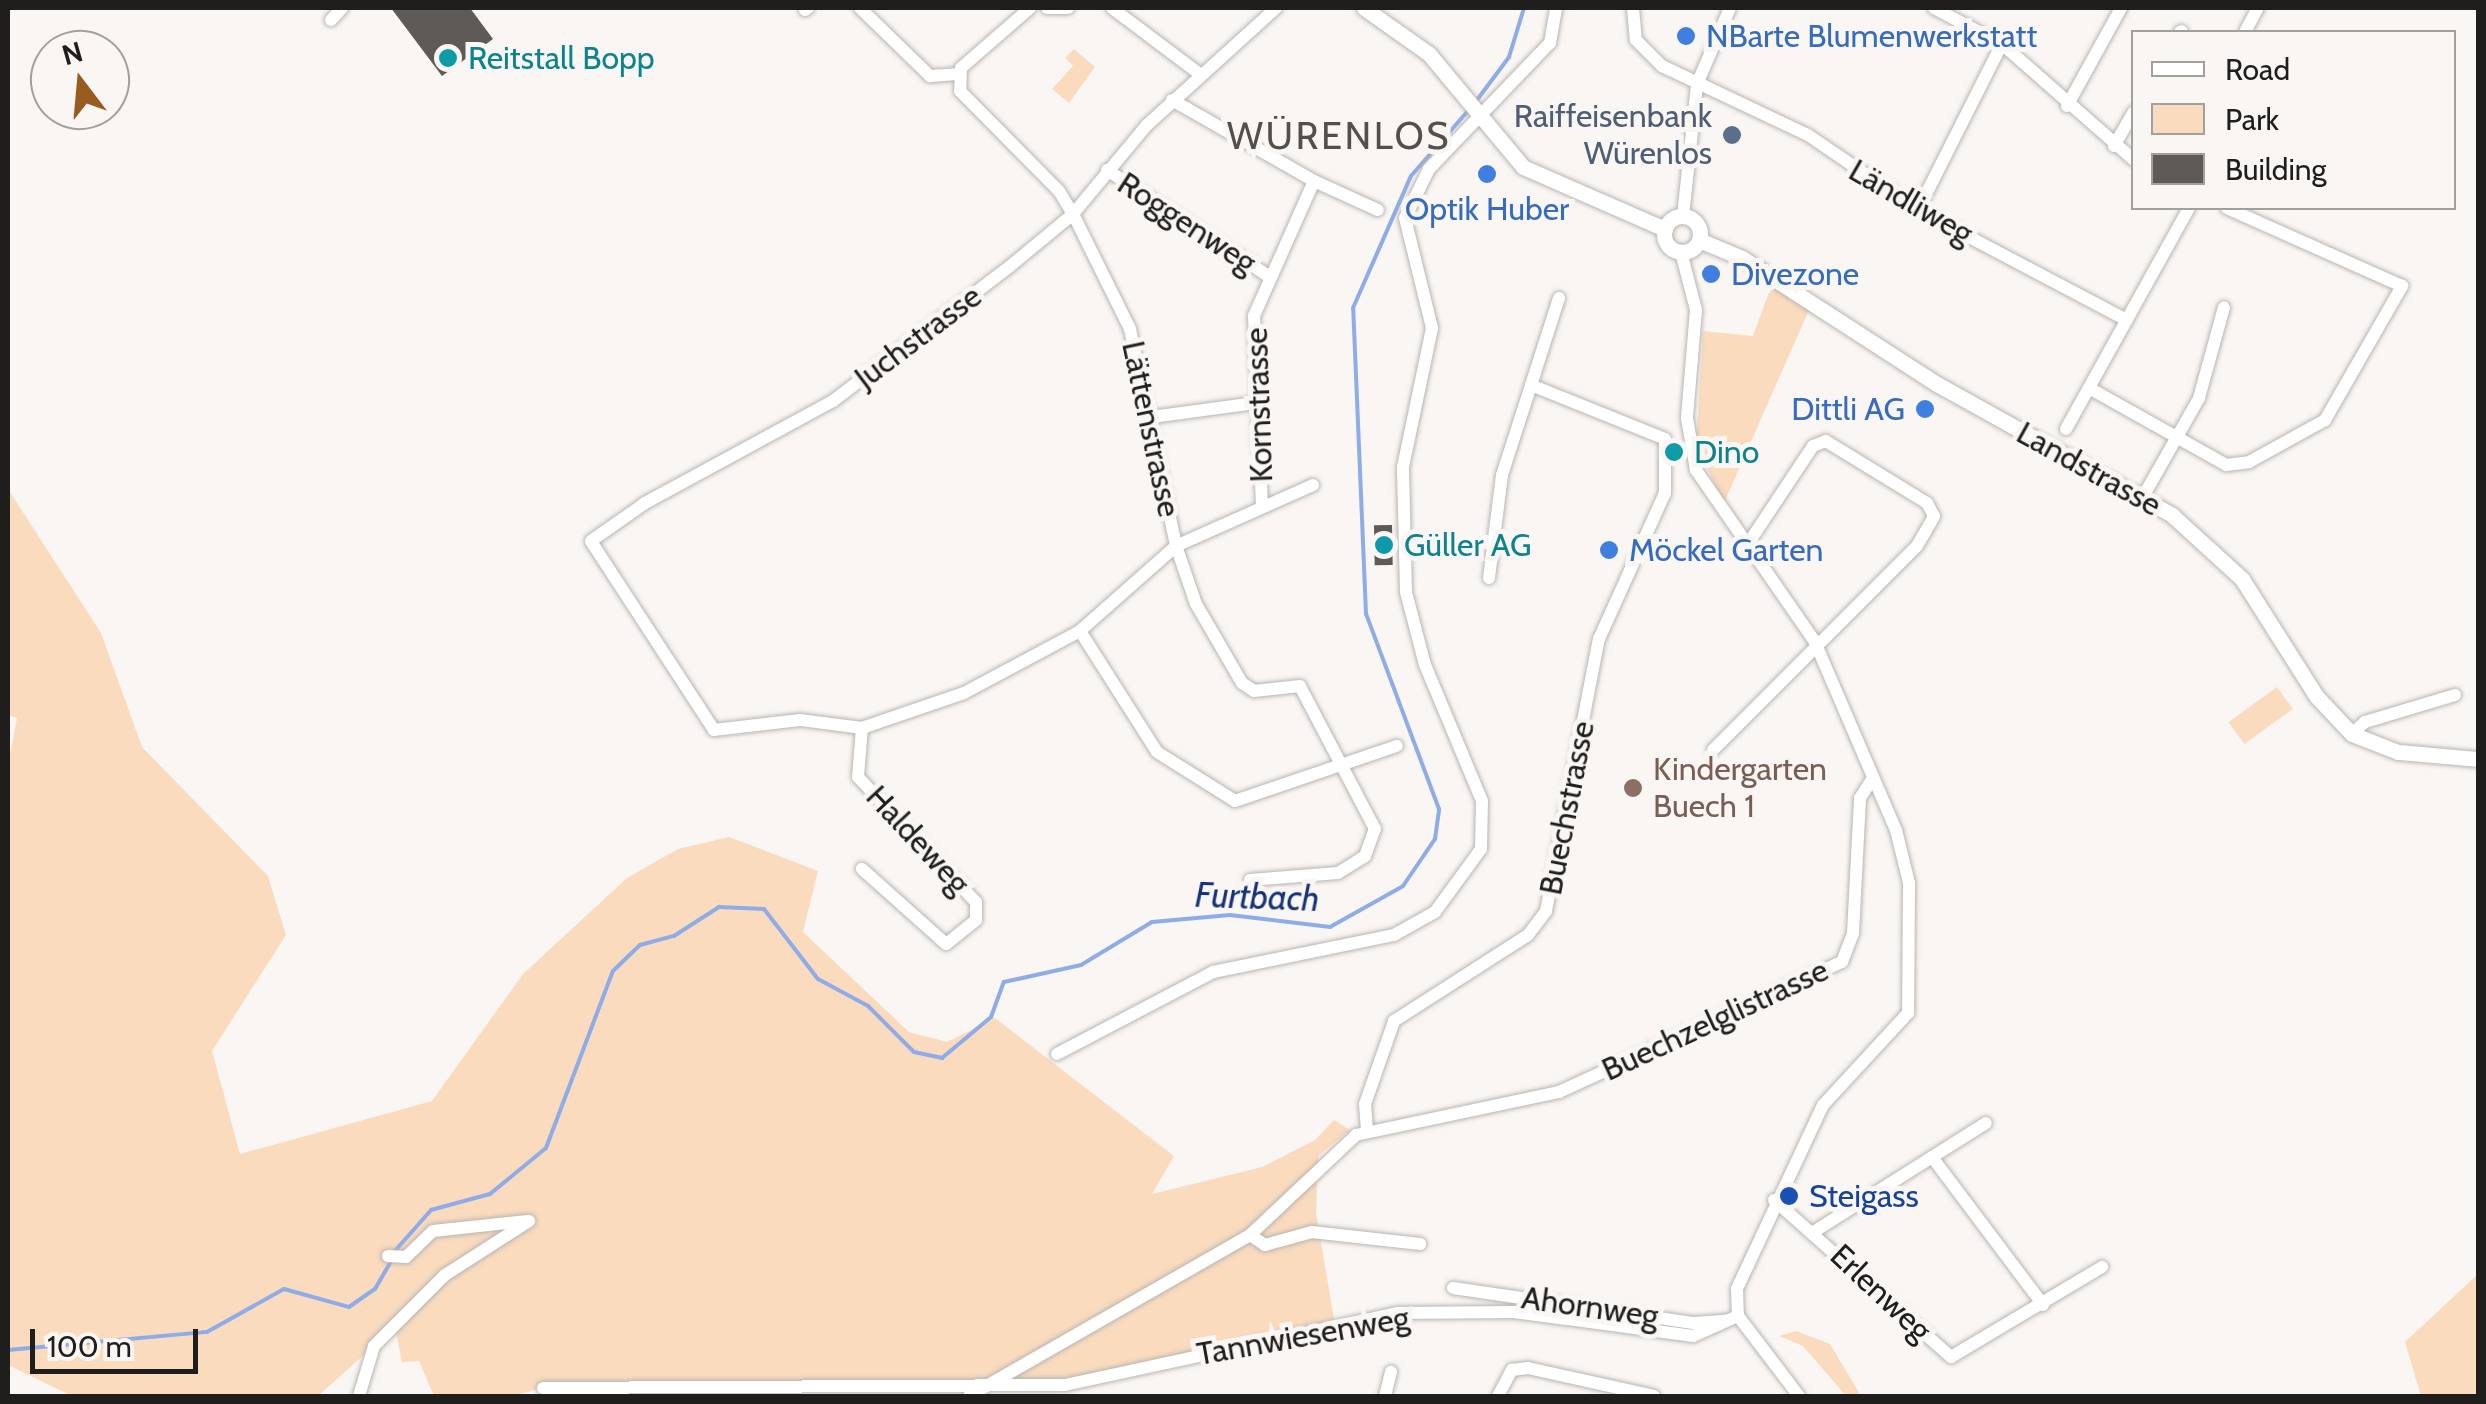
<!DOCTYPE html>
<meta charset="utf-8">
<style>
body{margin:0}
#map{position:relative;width:2486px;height:1404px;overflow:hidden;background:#faf6f3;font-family:Cabin,sans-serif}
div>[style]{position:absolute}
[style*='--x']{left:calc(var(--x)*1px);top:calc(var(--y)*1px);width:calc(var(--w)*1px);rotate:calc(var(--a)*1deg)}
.green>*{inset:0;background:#fadbbe;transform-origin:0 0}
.stream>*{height:4px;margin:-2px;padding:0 2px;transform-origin:2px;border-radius:2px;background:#8eade8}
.building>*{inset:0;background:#5d5a57;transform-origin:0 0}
.roads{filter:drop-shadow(0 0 2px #b8b5b2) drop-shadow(0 0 2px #b8b5b2)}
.minor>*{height:12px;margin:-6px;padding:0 6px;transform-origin:6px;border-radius:6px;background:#fff}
.major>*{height:15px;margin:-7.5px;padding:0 7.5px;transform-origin:7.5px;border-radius:7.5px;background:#fff}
.major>.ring{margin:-7.5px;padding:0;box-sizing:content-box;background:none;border:15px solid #fff;border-radius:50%}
.dots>*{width:28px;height:28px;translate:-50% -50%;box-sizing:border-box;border:5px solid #faf6f3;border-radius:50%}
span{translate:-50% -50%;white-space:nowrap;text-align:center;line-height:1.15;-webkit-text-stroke:10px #faf6f3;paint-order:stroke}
.shop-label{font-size:32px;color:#366cbe}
.left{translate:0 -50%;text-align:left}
.right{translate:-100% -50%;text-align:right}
.culture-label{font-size:32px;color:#0d838f}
.service-label{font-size:32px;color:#4e5e75}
.street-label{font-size:32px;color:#1f1e1c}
.education-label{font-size:32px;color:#785e54}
.transit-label{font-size:32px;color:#164399}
.water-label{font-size:35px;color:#143378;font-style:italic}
.quarter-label{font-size:38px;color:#524f4c;letter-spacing:2.5px}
.frame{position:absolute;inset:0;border:10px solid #1f1e1c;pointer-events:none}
.legend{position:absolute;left:2131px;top:30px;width:325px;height:180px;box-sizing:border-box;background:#faf6f3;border:2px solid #a2a09d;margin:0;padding:12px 18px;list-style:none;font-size:30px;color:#1f1e1c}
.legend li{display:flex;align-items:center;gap:20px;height:50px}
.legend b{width:50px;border:2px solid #a2a09d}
.north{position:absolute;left:30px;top:30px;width:100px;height:100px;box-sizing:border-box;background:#faf6f3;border:2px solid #a2a09d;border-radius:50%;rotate:344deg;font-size:28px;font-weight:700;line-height:40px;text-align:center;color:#1f1e1c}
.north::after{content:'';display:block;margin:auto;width:35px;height:45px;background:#995b20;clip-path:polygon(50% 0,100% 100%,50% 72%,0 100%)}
.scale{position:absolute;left:30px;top:1329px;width:168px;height:45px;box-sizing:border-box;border:5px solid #1f1e1c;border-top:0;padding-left:12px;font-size:30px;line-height:35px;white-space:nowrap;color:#1f1e1c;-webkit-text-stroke:8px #faf6f3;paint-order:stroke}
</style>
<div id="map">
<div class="green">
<div style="clip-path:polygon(1074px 49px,1095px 67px,1069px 103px,1052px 89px,1073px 66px,1065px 58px)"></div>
<div style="clip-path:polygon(1772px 284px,1809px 310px,1724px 503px,1696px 446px,1703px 331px,1753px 336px)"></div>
<div style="clip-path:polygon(8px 489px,101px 633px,142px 747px,268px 876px,286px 935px,212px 1051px,240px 1154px,432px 1101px,523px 974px,627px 878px,678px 849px,729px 837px,818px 871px,803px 932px,909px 1032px,947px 1042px,995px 1018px,1174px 1156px,1152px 1194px,1262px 1167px,1315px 1140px,1334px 1120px,1350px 1130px,1318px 1156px,1316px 1213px,1335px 1325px,1095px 1381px,543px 1388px,512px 1396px,434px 1396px,419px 1361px,402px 1362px,395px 1327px,318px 1396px,72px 1396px,8px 1365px,8px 765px,17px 718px,8px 715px)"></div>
<div style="left:2277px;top:687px;width:27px;height:60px;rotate:54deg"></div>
<div style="clip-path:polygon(2478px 1274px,2478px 1396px,2421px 1396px,2405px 1342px)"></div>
<div style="clip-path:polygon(1796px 1331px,1830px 1344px,1861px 1396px,1846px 1396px,1803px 1346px,1779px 1336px)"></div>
</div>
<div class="stream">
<div style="--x:1474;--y:104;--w:59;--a:-53.3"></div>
<div style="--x:1509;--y:57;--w:51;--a:-73"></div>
<div style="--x:394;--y:1252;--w:56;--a:-48.6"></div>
<div style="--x:431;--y:1210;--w:61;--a:-15.2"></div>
<div style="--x:490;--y:1194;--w:72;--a:-39.4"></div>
<div style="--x:546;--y:1148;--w:189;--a:-69.3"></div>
<div style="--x:613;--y:971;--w:37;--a:-44"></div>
<div style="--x:640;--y:945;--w:35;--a:-15"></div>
<div style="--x:674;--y:936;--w:54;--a:-32.8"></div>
<div style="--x:719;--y:907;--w:45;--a:2.5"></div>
<div style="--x:764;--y:909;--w:88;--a:52.4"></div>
<div style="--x:818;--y:979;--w:57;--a:28.4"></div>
<div style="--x:868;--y:1006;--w:65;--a:45"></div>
<div style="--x:914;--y:1052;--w:29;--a:12"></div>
<div style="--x:942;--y:1058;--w:64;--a:-39.9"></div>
<div style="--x:991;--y:1017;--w:37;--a:-70"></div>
<div style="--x:1004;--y:982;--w:79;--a:-12.4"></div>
<div style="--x:1081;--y:965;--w:83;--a:-31.2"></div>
<div style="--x:1152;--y:922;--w:78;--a:-5.1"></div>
<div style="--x:1230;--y:915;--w:101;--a:6.8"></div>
<div style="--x:1330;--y:927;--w:84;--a:-29.3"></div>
<div style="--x:1403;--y:886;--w:57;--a:-55.8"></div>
<div style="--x:1435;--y:839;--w:30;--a:-82"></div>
<div style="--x:1439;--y:809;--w:208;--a:-110.5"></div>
<div style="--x:1366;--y:614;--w:306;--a:-92.4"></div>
<div style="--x:1353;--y:308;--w:144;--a:-66.3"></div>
<div style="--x:1411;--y:176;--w:86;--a:-48.8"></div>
<div style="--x:8;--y:1350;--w:200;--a:-5.2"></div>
<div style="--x:207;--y:1332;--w:88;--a:-29.2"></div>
<div style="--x:284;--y:1289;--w:67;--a:15.5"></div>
<div style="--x:349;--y:1307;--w:32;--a:-35"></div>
<div style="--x:375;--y:1289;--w:32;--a:-60"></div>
</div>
<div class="building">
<div style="clip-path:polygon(391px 8px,470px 8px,493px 39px,442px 76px)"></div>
<div style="left:1392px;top:525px;width:40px;height:18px;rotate:89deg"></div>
</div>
<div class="roads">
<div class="minor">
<div style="--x:860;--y:8;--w:98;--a:44.2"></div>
<div style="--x:930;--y:76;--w:27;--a:-4"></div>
<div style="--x:1030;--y:8;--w:91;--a:139"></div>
<div style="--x:961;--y:68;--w:23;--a:92"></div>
<div style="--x:960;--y:91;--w:141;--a:45.3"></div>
<div style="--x:1059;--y:191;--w:27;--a:59"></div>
<div style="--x:1073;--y:214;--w:128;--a:63.6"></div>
<div style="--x:1130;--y:329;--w:222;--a:78"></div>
<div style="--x:1176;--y:546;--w:128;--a:138.5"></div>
<div style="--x:1080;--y:631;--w:132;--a:151.9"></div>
<div style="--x:964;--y:693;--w:108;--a:161.1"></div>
<div style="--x:862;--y:728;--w:63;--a:-172.6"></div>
<div style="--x:800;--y:720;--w:87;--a:173.4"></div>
<div style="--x:714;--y:730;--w:225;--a:-123.1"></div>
<div style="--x:591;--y:541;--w:66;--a:-35.1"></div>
<div style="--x:645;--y:503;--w:214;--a:-28.5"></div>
<div style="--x:833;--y:401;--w:221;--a:-37.3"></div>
<div style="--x:1009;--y:267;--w:83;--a:-39.6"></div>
<div style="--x:1073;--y:214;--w:116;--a:-50.3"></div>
<div style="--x:1147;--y:125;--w:174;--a:-42.2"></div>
<div style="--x:1047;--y:8;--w:21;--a:0"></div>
<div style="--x:1112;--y:8;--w:111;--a:37"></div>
<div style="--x:1633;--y:8;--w:32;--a:85"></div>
<div style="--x:1636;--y:40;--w:37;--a:45"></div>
<div style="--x:1662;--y:66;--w:161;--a:25.3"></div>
<div style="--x:1808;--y:135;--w:133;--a:34.3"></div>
<div style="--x:1918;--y:210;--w:236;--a:27.8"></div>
<div style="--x:1934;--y:8;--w:77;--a:27.9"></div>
<div style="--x:2002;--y:44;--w:176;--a:41.3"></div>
<div style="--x:805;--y:10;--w:4;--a:-34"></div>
<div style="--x:331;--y:20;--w:16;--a:-47"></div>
<div style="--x:2180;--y:32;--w:2;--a:-27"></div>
<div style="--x:2245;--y:32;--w:27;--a:-62"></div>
<div style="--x:1172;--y:100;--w:163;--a:29.7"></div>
<div style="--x:1314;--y:181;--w:148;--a:114"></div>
<div style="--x:1254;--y:316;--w:190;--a:87.6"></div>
<div style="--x:2067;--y:106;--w:112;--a:-61.1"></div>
<div style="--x:2114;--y:146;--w:39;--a:-60"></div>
<div style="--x:1107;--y:170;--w:191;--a:33.3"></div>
<div style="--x:1314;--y:181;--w:70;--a:24.4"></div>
<div style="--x:1918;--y:210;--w:186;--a:-63.2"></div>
<div style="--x:1683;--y:216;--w:133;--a:-83.9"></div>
<div style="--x:1697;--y:84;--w:83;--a:-66.5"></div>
<div style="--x:1681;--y:252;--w:60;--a:75.5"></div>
<div style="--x:1696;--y:310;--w:108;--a:94.8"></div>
<div style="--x:1687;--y:418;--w:53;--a:80.2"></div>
<div style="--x:1696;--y:470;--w:209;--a:55.3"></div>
<div style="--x:1815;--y:642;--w:205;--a:66.7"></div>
<div style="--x:1896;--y:830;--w:55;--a:76.2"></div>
<div style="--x:1909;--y:883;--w:130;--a:90.4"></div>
<div style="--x:1908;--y:1013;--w:125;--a:132.7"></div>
<div style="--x:1823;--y:1105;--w:203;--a:115.1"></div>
<div style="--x:1737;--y:1289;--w:27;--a:88"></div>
<div style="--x:1738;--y:1316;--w:101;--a:52.7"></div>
<div style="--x:1559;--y:298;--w:91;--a:107.8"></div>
<div style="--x:1531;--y:385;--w:144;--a:21.9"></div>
<div style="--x:2089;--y:388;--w:157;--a:29.3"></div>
<div style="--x:2226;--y:465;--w:23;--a:-7"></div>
<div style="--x:2249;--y:462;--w:87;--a:-28.9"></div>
<div style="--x:2325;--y:420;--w:155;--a:-60.1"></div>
<div style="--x:2402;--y:286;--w:192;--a:-156"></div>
<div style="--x:1152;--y:417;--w:104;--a:-7.7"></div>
<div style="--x:2066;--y:429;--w:253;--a:-60.9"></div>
<div style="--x:2144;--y:495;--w:112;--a:-60.4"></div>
<div style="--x:2199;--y:398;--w:94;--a:-74.6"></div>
<div style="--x:1489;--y:578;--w:104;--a:-82.8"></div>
<div style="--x:1502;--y:475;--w:95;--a:-72.1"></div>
<div style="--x:1080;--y:631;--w:143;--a:57.5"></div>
<div style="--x:1157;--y:752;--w:92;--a:32.1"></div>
<div style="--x:1235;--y:801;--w:171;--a:-18.8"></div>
<div style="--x:862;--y:728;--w:49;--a:94.7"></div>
<div style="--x:858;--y:777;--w:172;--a:46.7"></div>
<div style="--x:976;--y:902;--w:18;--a:90"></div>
<div style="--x:976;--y:920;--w:38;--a:141"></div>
<div style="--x:946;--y:944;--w:113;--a:-138.2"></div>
<div style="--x:2352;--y:734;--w:18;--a:-43"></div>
<div style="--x:2365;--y:722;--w:94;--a:-16.7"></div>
<div style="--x:1713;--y:750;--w:288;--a:-45"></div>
<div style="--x:1917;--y:546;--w:34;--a:-60"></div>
<div style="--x:1934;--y:516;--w:15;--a:-118"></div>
<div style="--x:1927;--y:503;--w:119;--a:-148.5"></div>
<div style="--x:1826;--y:441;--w:14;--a:159"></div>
<div style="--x:1813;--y:446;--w:118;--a:123.6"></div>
<div style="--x:1250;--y:880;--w:88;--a:-4.5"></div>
<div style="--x:1338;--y:873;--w:32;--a:-32"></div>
<div style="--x:1365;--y:856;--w:29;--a:-70"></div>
<div style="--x:1375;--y:829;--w:161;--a:-117.7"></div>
<div style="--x:1300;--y:686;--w:46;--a:173.8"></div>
<div style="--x:1254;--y:691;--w:14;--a:-146"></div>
<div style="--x:1242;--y:683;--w:91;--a:-120.2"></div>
<div style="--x:1196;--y:604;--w:61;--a:-109"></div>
<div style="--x:1176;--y:546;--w:150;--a:-24"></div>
<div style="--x:1057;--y:1054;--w:176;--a:-27.7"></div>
<div style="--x:1213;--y:972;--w:185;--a:-11.6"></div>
<div style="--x:1394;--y:935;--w:47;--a:-29.3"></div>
<div style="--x:1435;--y:912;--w:78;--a:-53.9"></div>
<div style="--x:1481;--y:849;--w:48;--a:-88.8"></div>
<div style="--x:1482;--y:801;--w:147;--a:-112.7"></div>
<div style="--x:1425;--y:665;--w:75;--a:-104.6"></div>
<div style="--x:1406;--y:592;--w:125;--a:-91.4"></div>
<div style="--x:1403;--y:467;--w:142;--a:-78.2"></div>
<div style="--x:1432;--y:328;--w:113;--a:-103.8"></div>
<div style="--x:1405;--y:218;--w:55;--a:-63.9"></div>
<div style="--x:1429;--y:169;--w:175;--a:-46.2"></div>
<div style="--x:1550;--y:43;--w:36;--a:-80"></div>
<div style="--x:1367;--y:1131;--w:27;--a:-94"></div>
<div style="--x:1365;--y:1104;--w:88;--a:-70.7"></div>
<div style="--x:1394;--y:1021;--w:159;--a:-32.7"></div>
<div style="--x:1528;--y:935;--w:30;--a:-53"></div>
<div style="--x:1546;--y:911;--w:277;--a:-79"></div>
<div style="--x:1599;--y:639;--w:160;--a:-65.7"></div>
<div style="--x:1665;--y:493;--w:54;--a:-90"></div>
<div style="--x:1932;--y:1157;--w:185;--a:53.1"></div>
<div style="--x:1774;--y:1200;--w:237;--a:41.6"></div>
<div style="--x:1951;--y:1357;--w:176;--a:-30.8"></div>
<div style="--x:1815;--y:1231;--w:202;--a:-32.3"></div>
<div style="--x:1250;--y:1235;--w:18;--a:34"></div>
<div style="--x:1265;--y:1245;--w:49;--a:-15.5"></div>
<div style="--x:1312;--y:1232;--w:109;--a:6.3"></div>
<div style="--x:388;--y:1256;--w:18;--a:3"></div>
<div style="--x:406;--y:1257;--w:37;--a:-44"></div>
<div style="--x:433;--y:1231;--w:95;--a:-6.1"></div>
<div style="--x:1453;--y:1288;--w:244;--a:8.3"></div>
<div style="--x:1694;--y:1323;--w:31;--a:-4"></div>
<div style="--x:543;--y:1388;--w:522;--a:-0.33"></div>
<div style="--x:1065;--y:1385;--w:340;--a:-12.2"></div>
<div style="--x:1397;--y:1313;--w:117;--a:-0.5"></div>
<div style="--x:1514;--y:1312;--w:181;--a:7.6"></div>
<div style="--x:1693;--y:1336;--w:49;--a:-24"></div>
<div style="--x:359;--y:1396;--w:52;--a:-73.3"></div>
<div style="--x:374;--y:1346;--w:100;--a:-45"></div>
<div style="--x:445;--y:1275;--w:100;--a:-32.7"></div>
<div style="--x:969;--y:1396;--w:324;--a:-29.8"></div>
<div style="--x:1250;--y:1235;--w:146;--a:-43.3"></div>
<div style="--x:1356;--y:1135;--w:208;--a:-12"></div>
<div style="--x:1559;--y:1092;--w:311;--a:-24.7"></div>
<div style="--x:1842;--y:962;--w:31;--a:-69"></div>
<div style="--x:1853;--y:933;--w:135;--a:-87"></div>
<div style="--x:1860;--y:798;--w:20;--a:-57"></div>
<div style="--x:1385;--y:1396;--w:25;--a:-76"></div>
<div style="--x:1498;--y:1396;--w:30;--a:-62"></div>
<div style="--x:1512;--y:1370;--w:16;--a:-7"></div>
<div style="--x:1528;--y:1368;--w:129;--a:12.5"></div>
</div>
<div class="major">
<div style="--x:1364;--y:8;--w:80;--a:35.3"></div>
<div style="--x:1429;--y:54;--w:147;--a:50.2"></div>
<div style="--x:1523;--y:167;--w:155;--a:23.6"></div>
<div class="ring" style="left:1664px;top:216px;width:21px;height:21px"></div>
<div style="--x:1699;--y:240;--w:47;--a:22.7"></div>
<div style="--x:1742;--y:258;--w:232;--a:32.9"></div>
<div style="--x:1937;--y:384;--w:269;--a:29.1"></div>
<div style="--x:2172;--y:515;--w:95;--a:42.4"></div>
<div style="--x:2242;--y:579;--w:140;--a:57.6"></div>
<div style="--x:2317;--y:697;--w:51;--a:46.6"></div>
<div style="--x:2352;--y:734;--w:49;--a:21.4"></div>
<div style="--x:2398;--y:752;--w:80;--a:5"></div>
</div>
</div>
<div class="dots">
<div style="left:1686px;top:36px;background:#3f7fe0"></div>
<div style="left:448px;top:58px;background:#0f9aa8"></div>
<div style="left:1732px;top:135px;background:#5c6f8a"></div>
<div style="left:1487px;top:174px;background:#3f7fe0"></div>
<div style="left:1711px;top:274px;background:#3f7fe0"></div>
<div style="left:1925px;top:409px;background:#3f7fe0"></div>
<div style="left:1674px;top:452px;background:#0f9aa8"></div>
<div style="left:1384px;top:545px;background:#0f9aa8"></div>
<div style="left:1609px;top:550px;background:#3f7fe0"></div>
<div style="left:1633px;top:788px;background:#8d6e63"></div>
<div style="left:1789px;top:1196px;background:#1a4fb4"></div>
</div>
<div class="shop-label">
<span class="left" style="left:1706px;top:36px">NBarte Blumenwerkstatt</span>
<span style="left:1487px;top:209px">Optik Huber</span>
<span class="left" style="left:1731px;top:274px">Divezone</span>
<span class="right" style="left:1905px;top:409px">Dittli AG</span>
<span class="left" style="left:1629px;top:550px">Möckel Garten</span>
</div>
<div class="culture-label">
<span class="left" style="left:468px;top:58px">Reitstall Bopp</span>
<span class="left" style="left:1694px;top:452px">Dino</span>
<span class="left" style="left:1404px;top:545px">Güller AG</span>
</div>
<div class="service-label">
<span class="right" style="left:1712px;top:135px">Raiffeisenbank<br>Würenlos</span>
</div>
<div class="street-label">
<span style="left:1911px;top:202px;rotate:30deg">Ländliweg</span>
<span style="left:1187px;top:223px;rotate:33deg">Roggenweg</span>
<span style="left:918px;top:337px;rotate:-37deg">Juchstrasse</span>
<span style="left:1259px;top:405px;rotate:-92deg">Kornstrasse</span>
<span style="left:1151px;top:429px;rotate:78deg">Lättenstrasse</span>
<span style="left:2089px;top:469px;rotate:29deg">Landstrasse</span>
<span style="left:1567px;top:808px;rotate:-79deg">Buechstrasse</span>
<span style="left:918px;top:840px;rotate:47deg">Haldeweg</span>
<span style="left:1715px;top:1020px;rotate:-25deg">Buechzelglistrasse</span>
<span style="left:1881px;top:1293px;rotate:43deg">Erlenweg</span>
<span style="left:1590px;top:1307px;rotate:8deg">Ahornweg</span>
<span style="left:1303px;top:1336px;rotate:-10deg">Tannwiesenweg</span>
</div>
<div class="education-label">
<span class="left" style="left:1653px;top:788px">Kindergarten<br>Buech 1</span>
</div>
<div class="transit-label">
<span class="left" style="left:1809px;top:1196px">Steigass</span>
</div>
<div class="water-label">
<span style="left:1257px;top:897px;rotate:2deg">Furtbach</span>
</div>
<div class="quarter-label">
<span style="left:1339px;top:136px">WÜRENLOS</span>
</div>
<div class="frame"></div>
<ul class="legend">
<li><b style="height:12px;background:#fff"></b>Road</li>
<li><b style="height:28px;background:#fadbbe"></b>Park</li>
<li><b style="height:28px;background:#5d5a57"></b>Building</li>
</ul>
<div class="north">N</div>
<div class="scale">100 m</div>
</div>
